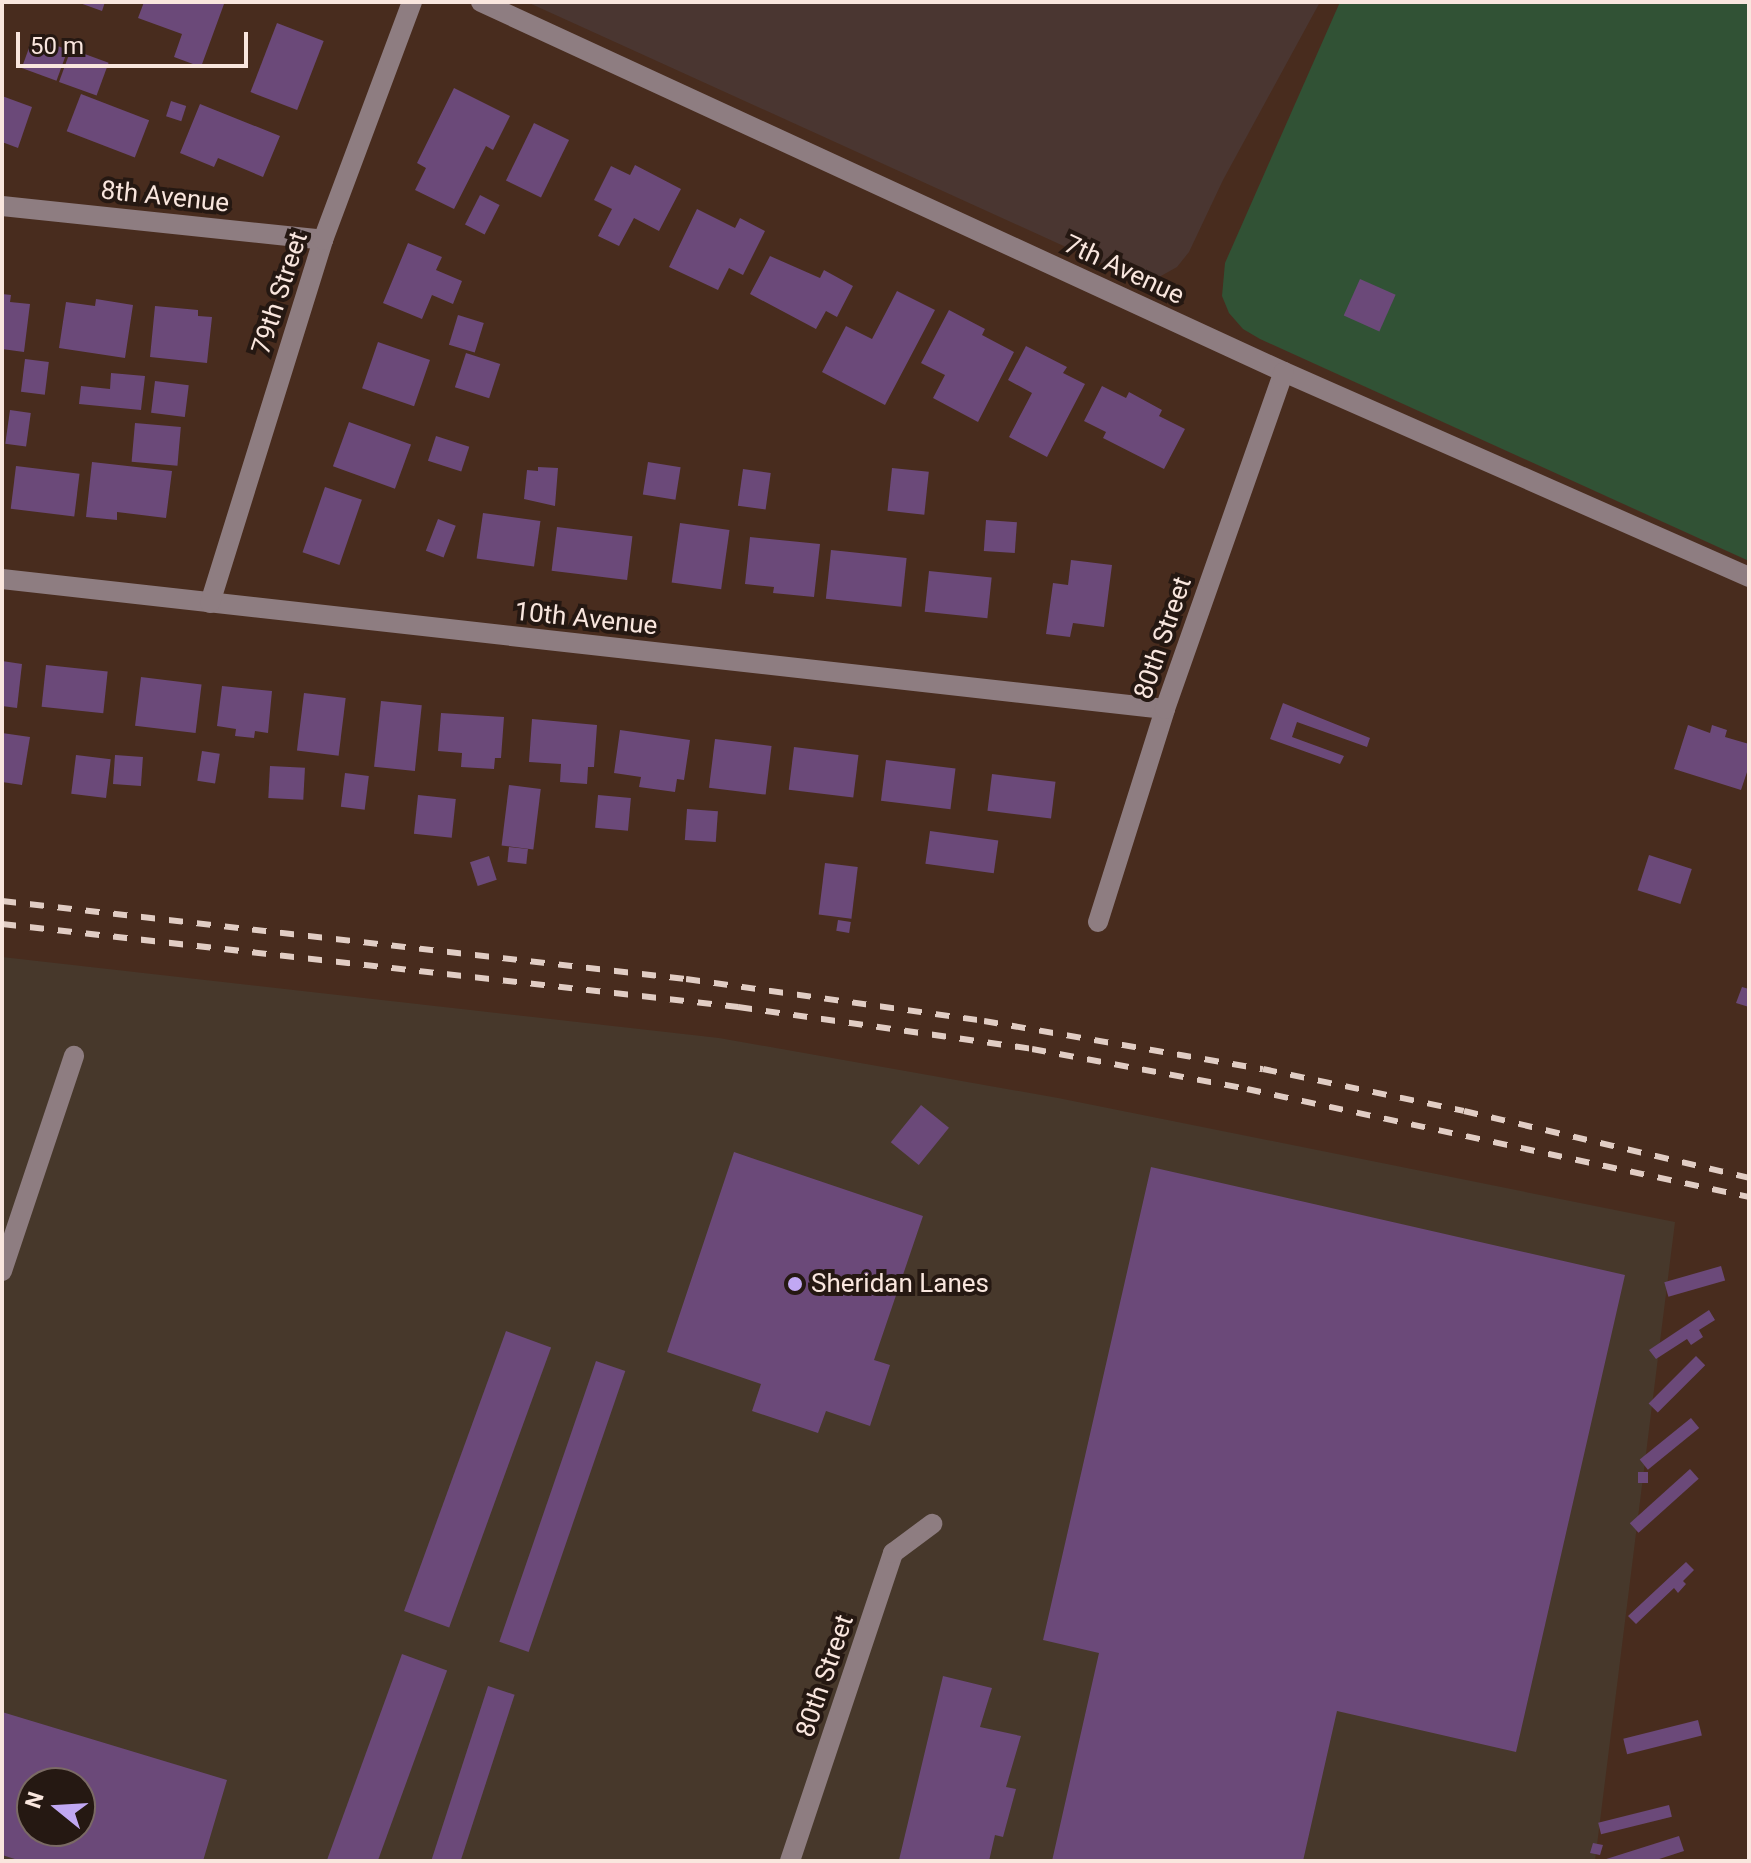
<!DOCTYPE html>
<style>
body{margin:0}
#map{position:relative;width:1751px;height:1863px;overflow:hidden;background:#482c1e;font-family:Roboto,sans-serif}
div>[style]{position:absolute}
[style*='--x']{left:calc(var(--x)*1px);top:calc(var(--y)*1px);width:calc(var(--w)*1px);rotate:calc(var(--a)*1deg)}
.commercial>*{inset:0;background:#47382b}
.industrial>*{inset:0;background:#4a3631}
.green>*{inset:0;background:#315235}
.building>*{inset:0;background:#6b4979;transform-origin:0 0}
.minor>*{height:20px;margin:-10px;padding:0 10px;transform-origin:10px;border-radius:10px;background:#8e7d81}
.rail>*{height:6px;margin-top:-3px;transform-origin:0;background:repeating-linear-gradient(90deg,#e1cdc4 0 14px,transparent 0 28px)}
.dots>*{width:22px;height:22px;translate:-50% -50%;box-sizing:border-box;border:4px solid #251812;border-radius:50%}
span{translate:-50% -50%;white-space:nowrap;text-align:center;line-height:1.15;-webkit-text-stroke:8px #251812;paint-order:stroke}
.street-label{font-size:26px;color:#f9e6de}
.poi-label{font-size:26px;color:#f9e6de}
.left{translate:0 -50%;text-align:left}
.frame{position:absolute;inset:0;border:4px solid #f9e6de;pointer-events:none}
.north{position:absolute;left:16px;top:1767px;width:80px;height:80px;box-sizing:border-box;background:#251812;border:2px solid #7a6a64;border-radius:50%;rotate:288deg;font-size:22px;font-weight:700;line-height:32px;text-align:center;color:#f9e6de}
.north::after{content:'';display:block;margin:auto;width:28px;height:36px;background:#c1a8f3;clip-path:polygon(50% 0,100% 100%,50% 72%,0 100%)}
.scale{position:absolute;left:16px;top:32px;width:232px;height:36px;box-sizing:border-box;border:4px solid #f9e6de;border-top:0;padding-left:10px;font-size:24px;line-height:28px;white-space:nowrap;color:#f9e6de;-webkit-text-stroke:6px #251812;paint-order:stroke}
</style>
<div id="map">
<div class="commercial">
<div style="clip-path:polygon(evenodd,2px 957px,719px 1038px,1058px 1098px,1675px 1222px,1595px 1861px,2px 1861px,2px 957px,32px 1783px,80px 1783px,80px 1831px,32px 1831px,32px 1783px)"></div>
</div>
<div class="industrial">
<div style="clip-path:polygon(527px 2px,1320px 2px,1223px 180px,1189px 252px,1177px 267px,1152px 281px,1134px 278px)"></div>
</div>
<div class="green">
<div style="clip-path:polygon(1340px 2px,1749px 2px,1749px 561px,1260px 339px,1243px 329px,1229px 313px,1222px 296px,1225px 263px)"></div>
</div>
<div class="building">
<div style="clip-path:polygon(77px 2px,105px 2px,102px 11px)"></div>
<div style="clip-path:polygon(144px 2px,224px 4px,201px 67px,174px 57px,182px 34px,138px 18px)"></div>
<div style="left:277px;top:23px;width:50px;height:74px;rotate:21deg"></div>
<div style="left:33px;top:37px;width:37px;height:33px;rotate:20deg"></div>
<div style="left:71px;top:49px;width:40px;height:35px;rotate:20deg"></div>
<div style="clip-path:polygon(454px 88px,510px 116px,493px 150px,486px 146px,454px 209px,415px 190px,426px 168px,417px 163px)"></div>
<div style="left:81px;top:94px;width:73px;height:40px;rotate:21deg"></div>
<div style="clip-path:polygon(2px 96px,32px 107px,18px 148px,2px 142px)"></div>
<div style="left:171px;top:101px;width:16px;height:16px;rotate:18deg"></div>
<div style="clip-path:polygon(200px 104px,280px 136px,263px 177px,218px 158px,214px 167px,180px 153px)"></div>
<div style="left:534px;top:123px;width:39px;height:64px;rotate:26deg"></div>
<div style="clip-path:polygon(635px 165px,681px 189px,659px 231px,634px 218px,619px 246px,598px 236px,612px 209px,594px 200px,611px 166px,630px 175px)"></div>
<div style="left:480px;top:195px;width:22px;height:33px;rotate:27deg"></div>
<div style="clip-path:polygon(697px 209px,735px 228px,740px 218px,765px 231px,743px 275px,729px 268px,718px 290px,669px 267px)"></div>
<div style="clip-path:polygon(408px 243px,442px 257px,436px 270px,462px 281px,453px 304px,432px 295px,422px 319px,383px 303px)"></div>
<div style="clip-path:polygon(770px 256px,820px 278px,824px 270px,853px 286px,837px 317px,826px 311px,816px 329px,750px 294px)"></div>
<div style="left:1360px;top:279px;width:39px;height:40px;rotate:24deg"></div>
<div style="clip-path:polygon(897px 291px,935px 310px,885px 405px,822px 372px,846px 326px,872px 339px)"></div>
<div style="clip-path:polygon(2px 294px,11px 295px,10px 302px,30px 304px,24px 352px,2px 349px)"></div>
<div style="clip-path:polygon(96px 299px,133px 305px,125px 358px,59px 348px,66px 302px,95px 306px)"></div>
<div style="clip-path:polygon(155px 306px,198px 310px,198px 316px,212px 317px,207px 363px,150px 357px)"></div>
<div style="clip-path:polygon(949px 310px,985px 329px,982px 335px,1014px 352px,978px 422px,933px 398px,945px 375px,921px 363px)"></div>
<div style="left:458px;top:315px;width:27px;height:31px;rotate:17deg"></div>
<div style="left:378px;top:342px;width:55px;height:49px;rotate:19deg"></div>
<div style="clip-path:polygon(1026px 346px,1067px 367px,1063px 373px,1085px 384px,1047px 457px,1009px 437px,1032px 393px,1008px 380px)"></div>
<div style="left:466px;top:353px;width:36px;height:36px;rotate:18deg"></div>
<div style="left:25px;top:359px;width:24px;height:33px;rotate:7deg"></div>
<div style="clip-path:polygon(111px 373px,145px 376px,141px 410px,79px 404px,81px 386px,110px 389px)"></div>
<div style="left:155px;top:381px;width:34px;height:32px;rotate:7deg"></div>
<div style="clip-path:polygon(1102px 386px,1126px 398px,1129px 392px,1162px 410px,1159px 416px,1185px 429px,1164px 469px,1103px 438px,1106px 432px,1084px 421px)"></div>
<div style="left:10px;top:410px;width:21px;height:34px;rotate:8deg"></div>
<div style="left:349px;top:422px;width:66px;height:47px;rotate:20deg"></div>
<div style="left:135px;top:423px;width:46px;height:39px;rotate:5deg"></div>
<div style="left:436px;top:436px;width:35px;height:26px;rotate:18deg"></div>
<div style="clip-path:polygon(92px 462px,172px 471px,166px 518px,117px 512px,117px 520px,86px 517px)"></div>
<div style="left:648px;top:462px;width:33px;height:33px;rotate:9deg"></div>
<div style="left:16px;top:466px;width:64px;height:43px;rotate:7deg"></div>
<div style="clip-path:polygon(538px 467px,558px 468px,555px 506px,524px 499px,527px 470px,538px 471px)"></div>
<div style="left:892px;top:468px;width:37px;height:43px;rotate:6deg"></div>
<div style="left:743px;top:469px;width:28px;height:37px;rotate:8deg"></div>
<div style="left:325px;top:487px;width:39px;height:69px;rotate:19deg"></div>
<div style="left:483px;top:513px;width:58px;height:46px;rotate:8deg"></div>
<div style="left:438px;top:519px;width:19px;height:34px;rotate:21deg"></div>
<div style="left:986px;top:520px;width:31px;height:31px;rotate:4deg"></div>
<div style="left:680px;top:523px;width:50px;height:60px;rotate:8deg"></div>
<div style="left:557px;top:527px;width:76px;height:44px;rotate:7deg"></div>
<div style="clip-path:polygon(750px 537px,820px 544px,814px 597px,773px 593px,774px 587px,745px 584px)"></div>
<div style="left:831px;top:550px;width:76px;height:49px;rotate:6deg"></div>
<div style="clip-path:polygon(1071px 560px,1112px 565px,1104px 627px,1073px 623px,1070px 637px,1046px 634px,1053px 583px,1068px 585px)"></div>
<div style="left:929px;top:571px;width:63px;height:41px;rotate:6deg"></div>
<div style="clip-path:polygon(2px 661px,22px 664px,17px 708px,2px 706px)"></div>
<div style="left:46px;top:665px;width:62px;height:42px;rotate:6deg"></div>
<div style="left:141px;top:677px;width:61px;height:49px;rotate:7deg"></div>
<div style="clip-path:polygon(222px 686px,272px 691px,268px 733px,255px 731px,254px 738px,235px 736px,236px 729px,217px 726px)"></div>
<div style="left:304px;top:693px;width:42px;height:58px;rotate:7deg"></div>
<div style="left:381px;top:701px;width:41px;height:66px;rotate:6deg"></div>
<div style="clip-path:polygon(1283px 703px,1370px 738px,1367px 747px,1297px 722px,1292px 737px,1344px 756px,1340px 764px,1270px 739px)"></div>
<div style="clip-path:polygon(441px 713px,504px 717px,501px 758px,495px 758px,494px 769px,461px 767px,462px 753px,438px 751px)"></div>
<div style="clip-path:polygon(532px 719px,597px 725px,594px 767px,588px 767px,587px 784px,560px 782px,561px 764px,529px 762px)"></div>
<div style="clip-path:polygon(1688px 725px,1710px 733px,1712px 725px,1727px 730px,1725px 737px,1749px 744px,1749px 766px,1741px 790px,1674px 769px)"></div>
<div style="clip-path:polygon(620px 730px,690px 740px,684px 780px,677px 779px,675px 792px,639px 787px,641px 777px,614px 773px)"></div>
<div style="clip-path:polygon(2px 733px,30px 737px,22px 785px,2px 782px)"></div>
<div style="left:715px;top:739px;width:57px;height:49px;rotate:7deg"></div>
<div style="left:794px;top:747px;width:65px;height:43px;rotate:7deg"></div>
<div style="left:202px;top:751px;width:18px;height:30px;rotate:9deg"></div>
<div style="left:76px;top:755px;width:35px;height:39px;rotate:7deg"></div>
<div style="left:115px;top:755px;width:28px;height:29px;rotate:4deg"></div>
<div style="left:886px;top:760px;width:70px;height:41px;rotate:7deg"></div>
<div style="left:270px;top:766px;width:35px;height:32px;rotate:3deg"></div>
<div style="left:345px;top:773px;width:24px;height:34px;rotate:7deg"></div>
<div style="left:992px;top:774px;width:64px;height:37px;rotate:7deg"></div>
<div style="left:509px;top:785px;width:32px;height:61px;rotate:7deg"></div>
<div style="left:418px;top:795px;width:38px;height:39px;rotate:6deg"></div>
<div style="left:598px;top:795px;width:33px;height:33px;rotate:5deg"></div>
<div style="left:687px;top:809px;width:31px;height:31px;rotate:4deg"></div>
<div style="left:930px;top:831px;width:69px;height:33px;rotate:8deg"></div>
<div style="left:509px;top:847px;width:19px;height:15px;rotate:6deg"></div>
<div style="left:1649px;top:855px;width:45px;height:37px;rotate:18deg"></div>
<div style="left:489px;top:856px;width:25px;height:20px;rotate:72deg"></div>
<div style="left:825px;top:863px;width:33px;height:52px;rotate:7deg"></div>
<div style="left:838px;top:920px;width:13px;height:11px;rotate:9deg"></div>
<div style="clip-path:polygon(1742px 987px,1749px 989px,1749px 1007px,1736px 1003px)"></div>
<div style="left:921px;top:1105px;width:36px;height:48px;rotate:39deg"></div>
<div style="clip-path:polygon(734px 1152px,923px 1216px,874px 1360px,890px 1365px,870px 1426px,826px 1411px,818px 1433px,752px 1411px,761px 1384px,667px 1352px)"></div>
<div style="clip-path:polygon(1151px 1167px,1625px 1275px,1516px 1752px,1337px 1711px,1303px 1861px,1052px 1861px,1099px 1653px,1043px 1640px)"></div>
<div style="left:1721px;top:1266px;width:15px;height:59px;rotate:74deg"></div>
<div style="clip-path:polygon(1709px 1310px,1715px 1320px,1699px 1330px,1703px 1337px,1691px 1345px,1687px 1339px,1656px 1359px,1649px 1350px)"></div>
<div style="left:506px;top:1331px;width:48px;height:298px;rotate:20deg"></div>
<div style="left:1696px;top:1356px;width:13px;height:67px;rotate:45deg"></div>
<div style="left:596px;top:1361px;width:31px;height:297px;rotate:19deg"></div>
<div style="left:1691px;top:1418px;width:13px;height:66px;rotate:51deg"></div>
<div style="left:1690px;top:1469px;width:13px;height:81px;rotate:48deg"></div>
<div style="left:1638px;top:1472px;width:10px;height:11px"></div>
<div style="clip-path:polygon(1686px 1562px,1694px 1570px,1683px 1581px,1686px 1584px,1678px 1593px,1674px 1588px,1636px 1624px,1628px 1616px)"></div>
<div style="left:402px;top:1654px;width:48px;height:219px;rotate:20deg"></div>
<div style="clip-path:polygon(943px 1676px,992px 1688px,980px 1727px,1021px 1736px,1006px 1787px,1016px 1789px,1003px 1837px,995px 1835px,989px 1861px,899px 1860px)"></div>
<div style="left:488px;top:1686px;width:28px;height:186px;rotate:18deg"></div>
<div style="clip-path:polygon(evenodd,2px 1712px,227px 1780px,203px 1861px,21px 1861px,2px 1855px,2px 1712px,32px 1783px,80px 1783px,80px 1831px,32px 1831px,32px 1783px)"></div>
<div style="left:1698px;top:1720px;width:16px;height:77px;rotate:76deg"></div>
<div style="left:1669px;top:1805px;width:12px;height:73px;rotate:76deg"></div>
<div style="clip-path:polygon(1679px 1836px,1684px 1851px,1653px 1861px,1600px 1861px)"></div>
<div style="clip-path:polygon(1593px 1843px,1603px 1845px,1600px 1855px,1590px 1853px)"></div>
</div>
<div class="minor">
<div style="--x:481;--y:2;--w:884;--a:24.74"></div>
<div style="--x:1284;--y:372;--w:508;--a:23.79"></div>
<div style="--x:2;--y:206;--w:323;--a:6"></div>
<div style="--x:2;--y:579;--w:1170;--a:6.38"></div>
<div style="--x:210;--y:603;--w:380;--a:-72.7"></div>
<div style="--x:323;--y:240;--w:254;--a:-69.5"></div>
<div style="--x:1098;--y:922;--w:223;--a:-72.5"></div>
<div style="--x:1165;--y:709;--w:357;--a:-70.6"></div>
<div style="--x:2;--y:1271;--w:227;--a:-71.5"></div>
<div style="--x:790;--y:1861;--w:325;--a:-71.5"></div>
<div style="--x:893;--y:1553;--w:49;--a:-36.6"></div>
</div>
<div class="rail">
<div style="--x:2;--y:901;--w:688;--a:6.51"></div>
<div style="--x:686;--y:979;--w:301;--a:8"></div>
<div style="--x:984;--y:1021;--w:283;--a:9.8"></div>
<div style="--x:1263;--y:1069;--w:205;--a:11.8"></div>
<div style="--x:1464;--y:1111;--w:293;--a:13.2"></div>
<div style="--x:2;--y:924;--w:741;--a:6.43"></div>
<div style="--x:738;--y:1007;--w:297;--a:8.1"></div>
<div style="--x:1032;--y:1049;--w:219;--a:10.5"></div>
<div style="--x:1247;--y:1089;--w:513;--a:12.14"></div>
</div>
<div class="dots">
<div style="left:795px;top:1284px;background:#c1a8f3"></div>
</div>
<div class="street-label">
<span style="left:165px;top:197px;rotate:6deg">8th Avenue</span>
<span style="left:1124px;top:270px;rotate:25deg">7th Avenue</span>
<span style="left:280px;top:293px;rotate:-72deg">79th Street</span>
<span style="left:586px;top:619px;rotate:6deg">10th Avenue</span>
<span style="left:1163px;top:638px;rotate:-71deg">80th Street</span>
<span style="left:825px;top:1676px;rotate:-71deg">80th Street</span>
</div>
<div class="poi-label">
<span class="left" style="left:811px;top:1284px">Sheridan Lanes</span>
</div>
<div class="frame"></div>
<div class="north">N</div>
<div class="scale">50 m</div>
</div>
